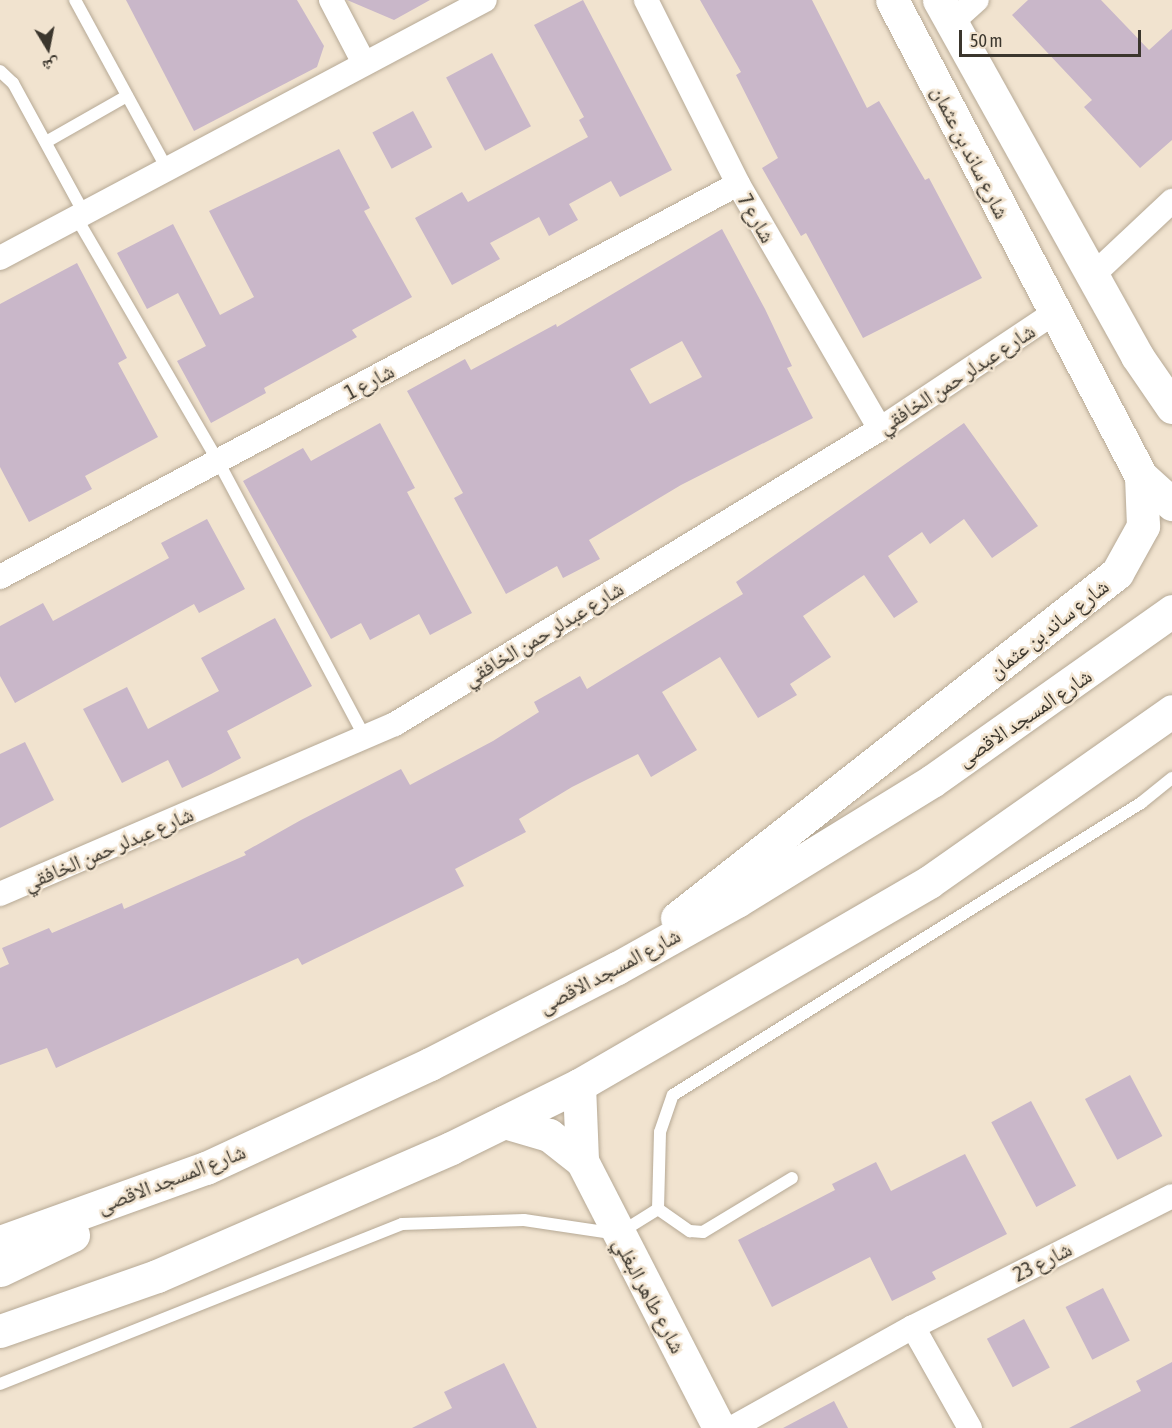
<!DOCTYPE html>
<meta charset="utf-8">
<style>
body{margin:0}
#map{position:relative;width:1172px;height:1428px;overflow:hidden;background:#f1e3cf;font-family:"Asap Condensed","Noto Naskh Arabic",sans-serif}
div>[style]{position:absolute}
[style*='--x']{left:calc(var(--x)*1px);top:calc(var(--y)*1px);width:calc(var(--w)*1px);rotate:calc(var(--a)*1deg)}
.building>*{inset:0;background:#c9b7c9;transform-origin:0 0}
.roads{filter:drop-shadow(0 0 2px #b6a995) drop-shadow(0 0 2px #b6a995)}
.lane>*{height:12px;margin:-6px;padding:0 6px;transform-origin:6px;border-radius:6px;background:#fff}
.street>*{height:24px;margin:-12px;padding:0 12px;transform-origin:12px;border-radius:12px;background:#fff}
.secondary>*{height:33px;margin:-16.5px;padding:0 16.5px;transform-origin:16.5px;border-radius:16.5px;background:#fff}
span{translate:-50% -50%;white-space:nowrap;text-align:center;line-height:1.15;-webkit-text-stroke:5px #f1e3cf;paint-order:stroke}
.street-label{font-size:21px;color:#3b362d}
.north{position:absolute;left:18px;top:18px;width:60px;height:60px;-webkit-text-stroke:4px #f1e3cf;paint-order:stroke;rotate:170deg;font-size:16px;font-weight:700;line-height:24px;text-align:center;color:#3b362d}
.north::after{content:'';display:block;margin:auto;width:21px;height:27px;background:#3b362d;clip-path:polygon(50% 0,100% 100%,50% 72%,0 100%)}
.scale{position:absolute;left:959px;top:30px;width:182px;height:27px;box-sizing:border-box;border:3px solid #3b362d;border-top:0;padding-left:8px;font-size:18px;line-height:21px;white-space:nowrap;color:#3b362d;-webkit-text-stroke:4px #f1e3cf;paint-order:stroke}
</style>
<div id="map">
<div class="building">
<div style="clip-path:polygon(126px 0,297px 0,324px 46px,317px 67px,194px 131px)"></div>
<div style="clip-path:polygon(347px 0,430px 0,394px 20px)"></div>
<div style="clip-path:polygon(583px 0,672px 170px,620px 197px,611px 181px,569px 204px,578px 220px,549px 236px,539px 217px,490px 243px,500px 259px,452px 285px,415px 218px,462px 192px,468px 202px,588px 137px,579px 120px,584px 117px,534px 25px)"></div>
<div style="clip-path:polygon(700px 0,812px 0,867px 108px,879px 101px,925px 180px,929px 178px,982px 278px,863px 338px,806px 233px,801px 236px,762px 168px,778px 158px,736px 75px,741px 72px)"></div>
<div style="clip-path:polygon(1028px 0,1101px 0,1149px 50px,1172px 29px,1172px 140px,1140px 168px,1084px 107px,1092px 100px,1012px 15px)"></div>
<div style="left:492px;top:53px;width:83px;height:52px;rotate:62deg"></div>
<div style="left:413px;top:111px;width:41px;height:46px;rotate:62deg"></div>
<div style="clip-path:polygon(339px 149px,370px 208px,364px 211px,412px 297px,352px 330px,357px 337px,264px 388px,266px 393px,211px 423px,177px 361px,206px 346px,178px 293px,147px 309px,117px 253px,173px 224px,220px 315px,254px 297px,209px 211px)"></div>
<div style="clip-path:polygon(evenodd,722px 229px,765px 309px,792px 366px,787px 368px,813px 418px,681px 485px,589px 540px,600px 559px,563px 578px,557px 566px,506px 594px,454px 498px,463px 493px,407px 391px,465px 359px,471px 370px,556px 324px,557px 327px,722px 229px,682px 341px,702px 377px,650px 404px,630px 369px,682px 341px)"></div>
<div style="clip-path:polygon(77px 263px,127px 358px,118px 363px,158px 437px,85px 476px,92px 489px,29px 522px,0 467px,0 304px)"></div>
<div style="clip-path:polygon(380px 423px,415px 488px,407px 492px,472px 613px,430px 635px,419px 614px,370px 640px,361px 623px,331px 639px,243px 481px,303px 448px,311px 461px)"></div>
<div style="clip-path:polygon(964px 423px,1038px 526px,992px 558px,964px 519px,930px 544px,922px 532px,888px 556px,918px 602px,894px 618px,864px 575px,803px 616px,831px 657px,790px 684px,797px 695px,758px 718px,720px 657px,662px 692px,697px 750px,651px 777px,638px 754px,572px 787px,519px 819px,526px 832px,455px 869px,464px 886px,302px 965px,298px 958px,56px 1068px,47px 1048px,0 1065px,0 968px,9px 964px,2px 948px,49px 928px,52px 933px,122px 903px,124px 909px,246px 855px,244px 852px,301px 820px,401px 769px,410px 785px,493px 741px,539px 712px,534px 702px,580px 676px,587px 689px,743px 594px,736px 582px)"></div>
<div style="clip-path:polygon(207px 519px,245px 589px,199px 613px,194px 604px,15px 703px,0 676px,0 626px,43px 603px,53px 621px,169px 558px,161px 543px)"></div>
<div style="clip-path:polygon(275px 618px,312px 686px,227px 731px,241px 758px,211px 774px,182px 788px,168px 760px,122px 783px,83px 709px,127px 687px,148px 729px,219px 691px,201px 658px)"></div>
<div style="clip-path:polygon(25px 742px,54px 800px,0 828px,0 754px)"></div>
<div style="left:1130px;top:1075px;width:69px;height:51px;rotate:62deg"></div>
<div style="left:1031px;top:1101px;width:96px;height:45px;rotate:62deg"></div>
<div style="clip-path:polygon(965px 1154px,1007px 1234px,932px 1272px,936px 1279px,892px 1301px,870px 1257px,772px 1307px,738px 1240px,835px 1190px,832px 1184px,876px 1162px,891px 1191px)"></div>
<div style="left:1103px;top:1288px;width:59px;height:42px;rotate:63deg"></div>
<div style="left:1024px;top:1319px;width:55px;height:42px;rotate:62deg"></div>
<div style="clip-path:polygon(1172px 1362px,1172px 1428px,1069px 1428px,1141px 1391px,1136px 1381px)"></div>
<div style="clip-path:polygon(504px 1363px,537px 1428px,412px 1428px,452px 1408px,444px 1392px)"></div>
<div style="clip-path:polygon(834px 1401px,848px 1428px,783px 1428px)"></div>
</div>
<div class="roads">
<div class="lane">
<div style="--x:75;--y:0;--w:192;--a:61.4"></div>
<div style="--x:0;--y:71;--w:18;--a:43"></div>
<div style="--x:13;--y:83;--w:148;--a:61.4"></div>
<div style="--x:46;--y:142;--w:93;--a:-29.6"></div>
<div style="--x:76;--y:217;--w:282;--a:59.8"></div>
<div style="--x:218;--y:461;--w:313;--a:62"></div>
<div style="--x:658;--y:1209;--w:39;--a:35"></div>
<div style="--x:690;--y:1231;--w:13;--a:4"></div>
<div style="--x:703;--y:1232;--w:104;--a:-31.2"></div>
<div style="--x:0;--y:1384;--w:433;--a:-21.7"></div>
<div style="--x:402;--y:1224;--w:122;--a:-1.9"></div>
<div style="--x:524;--y:1220;--w:95;--a:8.5"></div>
<div style="--x:618;--y:1234;--w:47;--a:-32"></div>
<div style="--x:658;--y:1209;--w:77;--a:-88.5"></div>
<div style="--x:660;--y:1132;--w:39;--a:-71"></div>
<div style="--x:673;--y:1095;--w:552;--a:-31.96"></div>
<div style="--x:1141;--y:803;--w:40;--a:-39"></div>
</div>
<div class="street">
<div style="--x:331;--y:0;--w:71;--a:62.4"></div>
<div style="--x:646;--y:0;--w:206;--a:63.4"></div>
<div style="--x:738;--y:184;--w:283;--a:59.9"></div>
<div style="--x:950;--y:24;--w:36;--a:-42"></div>
<div style="--x:0;--y:258;--w:549;--a:-28.01"></div>
<div style="--x:1092;--y:276;--w:110;--a:-43.2"></div>
<div style="--x:0;--y:577;--w:836;--a:-28.04"></div>
<div style="--x:0;--y:894;--w:430;--a:-23.3"></div>
<div style="--x:395;--y:724;--w:568;--a:-31.31"></div>
<div style="--x:880;--y:429;--w:209;--a:-33.7"></div>
<div style="--x:913;--y:1327;--w:116;--a:60.6"></div>
<div style="--x:732;--y:1428;--w:207;--a:-29.2"></div>
<div style="--x:913;--y:1327;--w:290;--a:-26.8"></div>
</div>
<div class="secondary">
<div style="--x:939;--y:0;--w:407;--a:60.9"></div>
<div style="--x:1137;--y:356;--w:62;--a:55.5"></div>
<div style="--x:1141;--y:476;--w:42;--a:42.1"></div>
<div style="--x:677;--y:918;--w:559;--a:-38.1"></div>
<div style="--x:1117;--y:573;--w:54;--a:-61"></div>
<div style="--x:1143;--y:526;--w:50;--a:-92.3"></div>
<div style="--x:1141;--y:476;--w:537;--a:-117.61"></div>
<div style="--x:579;--y:1085;--w:76;--a:87.7"></div>
<div style="--x:582;--y:1161;--w:300;--a:62.8"></div>
<div style="--x:504;--y:1122;--w:47;--a:16.1"></div>
<div style="--x:549;--y:1135;--w:42;--a:38.2"></div>
<div style="--x:0;--y:1242;--w:219;--a:-19.8"></div>
<div style="--x:206;--y:1168;--w:247;--a:-24.9"></div>
<div style="--x:430;--y:1064;--w:210;--a:-27.2"></div>
<div style="--x:617;--y:968;--w:137;--a:-29.2"></div>
<div style="--x:737;--y:901;--w:229;--a:-31.6"></div>
<div style="--x:932;--y:781;--w:294;--a:-35.3"></div>
<div style="--x:0;--y:1270;--w:81;--a:-25.6"></div>
<div style="--x:0;--y:1331;--w:166;--a:-19.3"></div>
<div style="--x:157;--y:1276;--w:321;--a:-23.5"></div>
<div style="--x:451;--y:1148;--w:143;--a:-26.2"></div>
<div style="--x:579;--y:1085;--w:405;--a:-30.1"></div>
<div style="--x:929;--y:882;--w:297;--a:-35.1"></div>
</div>
</div>
<div class="street-label">
<span style="left:971px;top:152px;rotate:63deg">شارع ساند بن عثمان</span>
<span style="left:757px;top:218px;rotate:60deg">شارع 7</span>
<span style="left:956px;top:378px;rotate:-33deg">شارع عبدلر حمن الخافقي</span>
<span style="left:369px;top:381px;rotate:-28deg">شارع 1</span>
<span style="left:1048px;top:628px;rotate:-38deg">شارع ساند بن عثمان</span>
<span style="left:543px;top:633px;rotate:-31deg">شارع عبدلر حمن الخافقي</span>
<span style="left:1024px;top:717px;rotate:-34deg">شارع المسجد الاقصى</span>
<span style="left:108px;top:848px;rotate:-23deg">شارع عبدلر حمن الخافقي</span>
<span style="left:609px;top:970px;rotate:-28deg">شارع المسجد الاقصى</span>
<span style="left:171px;top:1178px;rotate:-21deg">شارع المسجد الاقصى</span>
<span style="left:1042px;top:1261px;rotate:-27deg">شارع 23</span>
<span style="left:650px;top:1295px;rotate:62deg">شارع طاهر البغلي</span>
</div>
<div class="north">ش</div>
<div class="scale">50 m</div>
</div>
